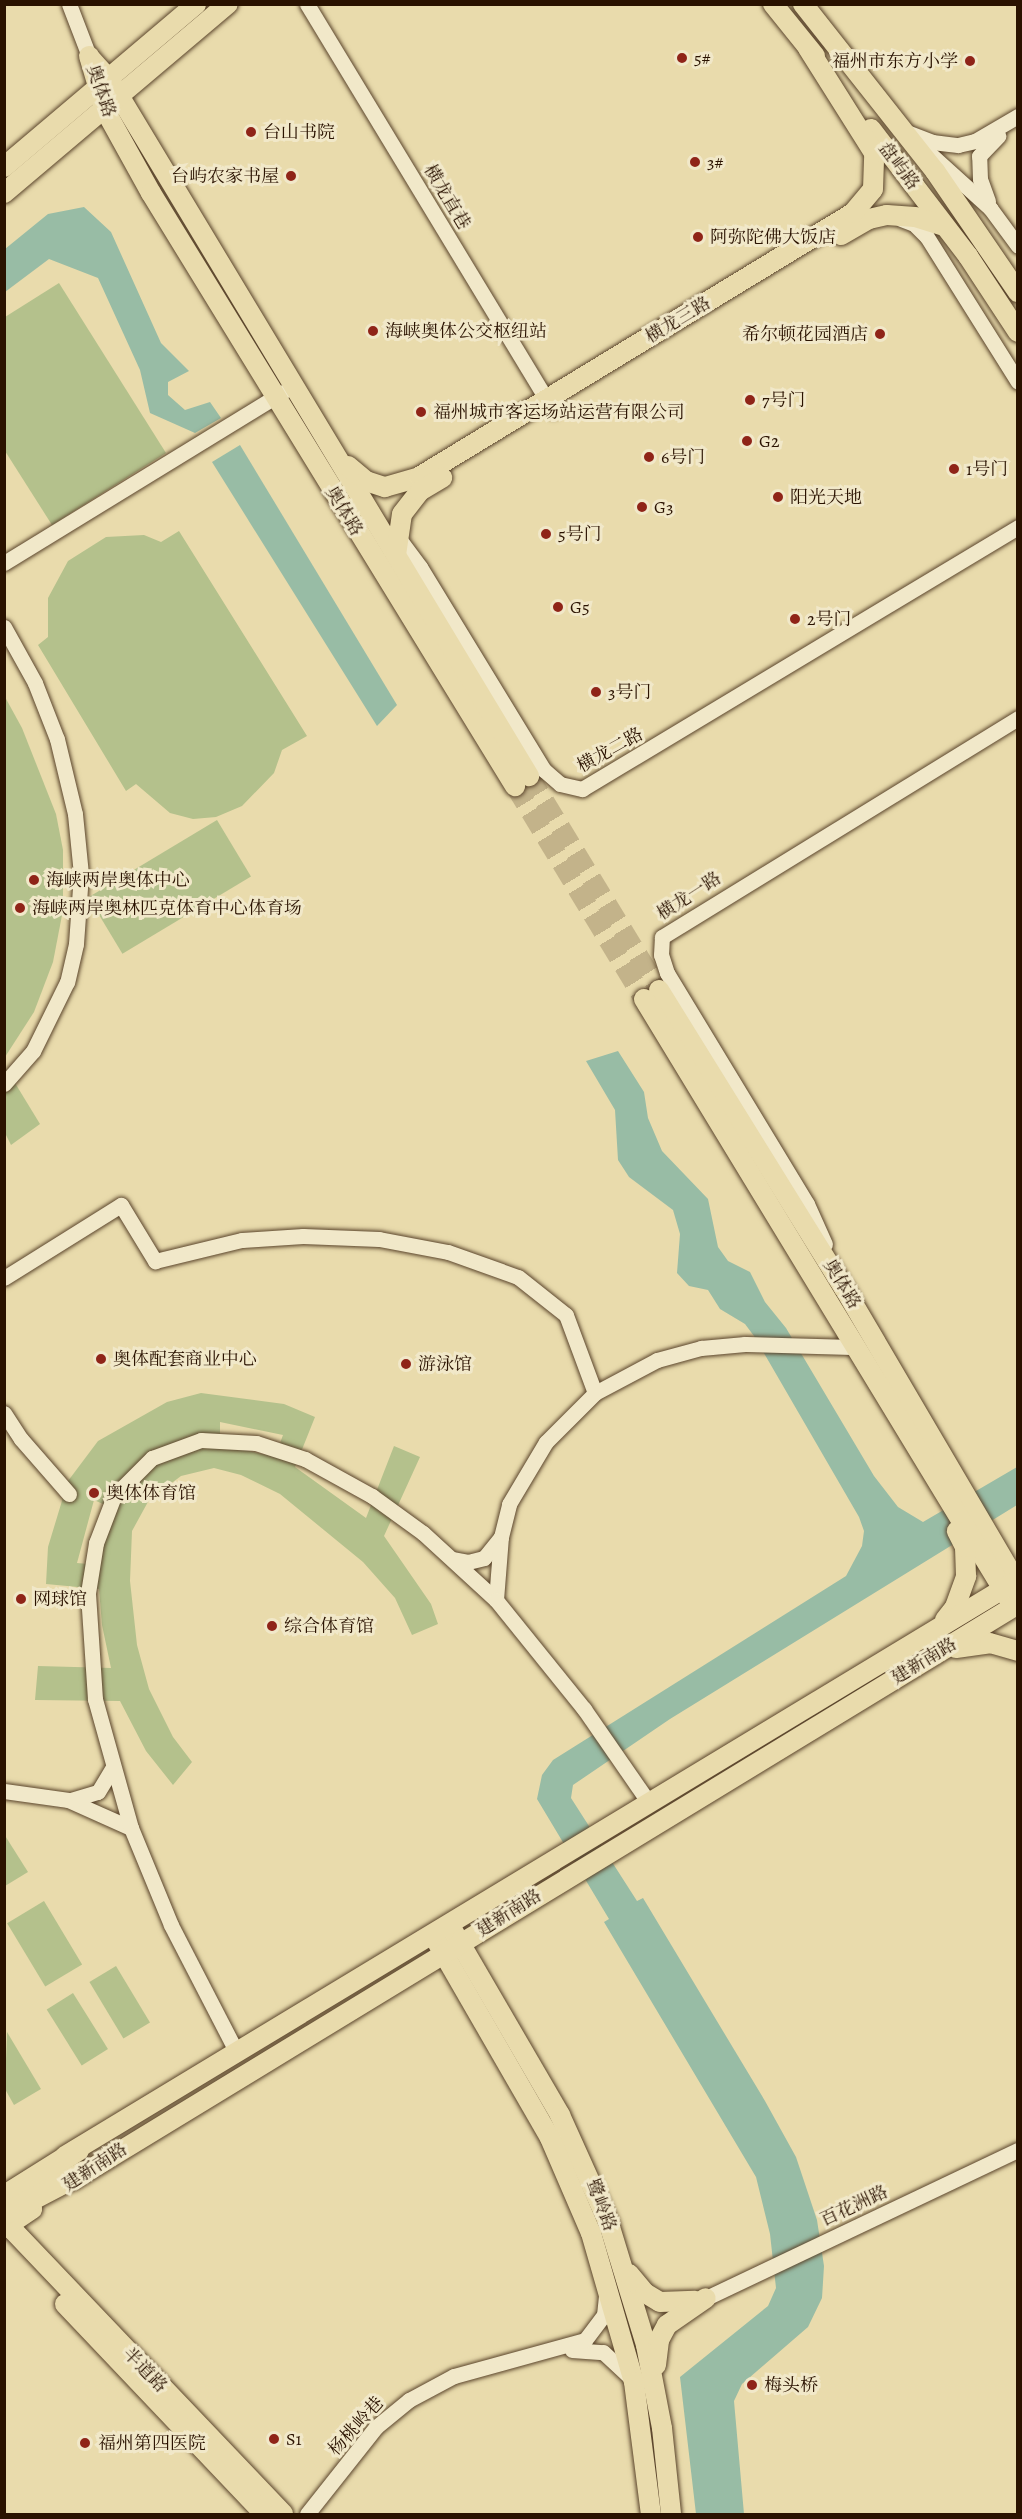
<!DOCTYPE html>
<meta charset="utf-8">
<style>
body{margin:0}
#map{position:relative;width:1022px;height:2519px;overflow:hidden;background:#e9dbac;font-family:Alegreya,"Noto Serif SC",serif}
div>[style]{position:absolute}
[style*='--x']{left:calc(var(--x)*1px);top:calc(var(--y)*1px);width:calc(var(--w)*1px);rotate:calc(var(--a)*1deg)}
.green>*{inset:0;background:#b4c18c;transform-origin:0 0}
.water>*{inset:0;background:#98bca5}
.major-tunnel>*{height:20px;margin-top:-10px;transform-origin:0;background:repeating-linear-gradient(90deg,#c3b38a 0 20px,transparent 0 30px)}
.roads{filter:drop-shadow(0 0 2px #5a442b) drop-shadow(0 0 2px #5a442b)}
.minor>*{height:15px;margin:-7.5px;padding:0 7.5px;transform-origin:7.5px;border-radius:7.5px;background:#f1e8c9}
.major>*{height:20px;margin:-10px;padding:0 10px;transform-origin:10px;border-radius:10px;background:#e9dbac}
.highway>*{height:22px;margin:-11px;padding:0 11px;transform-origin:11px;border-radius:11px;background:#e9dbac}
.dots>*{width:16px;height:16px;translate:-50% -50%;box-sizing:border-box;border:3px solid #f1e8c9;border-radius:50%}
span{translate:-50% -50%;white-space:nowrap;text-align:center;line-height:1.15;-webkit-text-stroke:6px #f1e8c9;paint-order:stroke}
.poi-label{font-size:18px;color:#2a1200}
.left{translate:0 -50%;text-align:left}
.right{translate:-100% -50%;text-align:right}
.street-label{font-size:18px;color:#2a1200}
.frame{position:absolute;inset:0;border:6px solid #2a1200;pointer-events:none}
</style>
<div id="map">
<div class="green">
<div style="clip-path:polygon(59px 283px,166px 453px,52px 525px,5px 451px,5px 317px)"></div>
<div style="clip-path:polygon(179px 531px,307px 736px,282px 750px,274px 773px,242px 806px,216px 817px,193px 819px,170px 813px,136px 784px,126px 791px,38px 645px,48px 637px,48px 598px,68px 561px,106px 537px,144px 535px,161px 542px)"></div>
<div style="clip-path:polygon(5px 697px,22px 728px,56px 814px,63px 850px,63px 910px,53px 962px,34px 1012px,5px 1057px)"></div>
<div style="left:217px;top:820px;width:66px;height:150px;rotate:59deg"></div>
<div style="clip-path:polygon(4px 1065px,40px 1124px,11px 1145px,5px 1133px)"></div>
<div style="clip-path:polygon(evenodd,201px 1393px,284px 1404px,315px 1417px,295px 1467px,366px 1518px,394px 1446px,420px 1457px,384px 1536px,431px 1604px,438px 1624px,412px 1635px,395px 1598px,363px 1562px,280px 1494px,241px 1475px,214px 1468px,181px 1476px,149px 1500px,132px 1531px,130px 1581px,137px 1645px,149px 1689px,173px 1737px,192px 1762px,173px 1785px,146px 1751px,120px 1701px,35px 1700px,38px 1666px,111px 1668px,102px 1625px,99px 1589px,46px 1584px,48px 1547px,68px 1481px,98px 1441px,167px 1402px,201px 1393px,220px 1422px,283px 1435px,275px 1457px,220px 1444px,220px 1422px,201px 1393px,94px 1500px,114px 1509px,102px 1541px,99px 1565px,77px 1563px,94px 1500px)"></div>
<div style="clip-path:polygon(4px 1834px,28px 1872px,5px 1886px,4px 1886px)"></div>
<div style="left:44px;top:1901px;width:74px;height:43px;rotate:59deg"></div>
<div style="left:116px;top:1966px;width:66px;height:31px;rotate:59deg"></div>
<div style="left:73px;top:1993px;width:66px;height:31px;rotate:58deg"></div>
<div style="clip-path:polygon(7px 2032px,41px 2089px,14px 2105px,5px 2089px)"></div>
</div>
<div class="water">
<div style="clip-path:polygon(84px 207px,111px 232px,161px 343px,189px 371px,168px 382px,168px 395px,185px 410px,210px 402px,221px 418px,195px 433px,150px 413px,140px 370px,98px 278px,49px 259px,5px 292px,5px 249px,48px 214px)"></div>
<div style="clip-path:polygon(240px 445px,397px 705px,377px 726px,212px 462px)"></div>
<div style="clip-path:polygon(618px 1051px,644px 1092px,648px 1118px,662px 1151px,708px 1199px,718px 1247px,728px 1261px,750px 1272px,765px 1302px,786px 1328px,874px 1476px,898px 1507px,923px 1522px,1017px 1467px,1017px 1505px,670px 1719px,573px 1785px,571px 1798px,637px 1901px,643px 1898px,765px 2101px,796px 2157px,817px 2220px,824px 2266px,822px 2298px,808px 2327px,742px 2384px,734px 2401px,744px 2514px,696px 2514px,680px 2377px,768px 2306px,776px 2288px,770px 2234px,756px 2177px,604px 1922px,609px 1919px,537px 1799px,542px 1775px,553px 1760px,846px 1576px,862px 1546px,864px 1531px,859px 1517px,754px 1336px,745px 1324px,720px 1309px,708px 1290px,689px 1286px,677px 1273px,680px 1234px,673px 1210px,629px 1177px,618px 1160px,615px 1110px,586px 1061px)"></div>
</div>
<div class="major-tunnel">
<div style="--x:529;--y:776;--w:250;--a:58.7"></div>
<div style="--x:515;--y:786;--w:249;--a:58.8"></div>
</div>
<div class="roads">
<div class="minor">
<div style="--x:69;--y:4;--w:56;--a:69"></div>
<div style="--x:307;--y:4;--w:475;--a:58.8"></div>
<div style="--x:904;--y:131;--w:30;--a:21"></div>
<div style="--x:932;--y:142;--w:26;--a:7"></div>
<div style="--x:958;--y:145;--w:17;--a:-13"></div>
<div style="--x:975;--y:141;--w:50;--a:-30.2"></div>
<div style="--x:928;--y:152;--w:84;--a:42.1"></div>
<div style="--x:990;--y:208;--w:47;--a:53.6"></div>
<div style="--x:988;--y:201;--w:23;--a:-110"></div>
<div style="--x:980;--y:179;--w:23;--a:-92"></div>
<div style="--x:979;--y:156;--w:28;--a:-46"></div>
<div style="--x:901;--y:219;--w:14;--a:21"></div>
<div style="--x:914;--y:224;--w:18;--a:45"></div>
<div style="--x:927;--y:237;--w:171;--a:57.9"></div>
<div style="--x:394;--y:532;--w:44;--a:53.4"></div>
<div style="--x:420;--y:567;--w:238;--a:58.6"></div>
<div style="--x:544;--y:770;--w:21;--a:41"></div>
<div style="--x:560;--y:784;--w:23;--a:13"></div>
<div style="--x:582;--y:789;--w:509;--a:-31"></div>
<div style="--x:4;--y:563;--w:327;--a:-31.5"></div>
<div style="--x:4;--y:627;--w:64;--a:61"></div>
<div style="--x:35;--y:683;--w:60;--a:68.6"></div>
<div style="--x:57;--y:739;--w:77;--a:76.5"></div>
<div style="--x:75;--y:814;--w:60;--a:84.3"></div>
<div style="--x:81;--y:874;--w:70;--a:94.1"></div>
<div style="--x:76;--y:944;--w:39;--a:103"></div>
<div style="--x:67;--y:982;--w:77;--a:116.2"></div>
<div style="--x:33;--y:1051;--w:44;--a:131.3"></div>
<div style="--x:825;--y:1244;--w:44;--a:-114.2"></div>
<div style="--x:807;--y:1204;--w:270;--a:-121.2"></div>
<div style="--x:667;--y:973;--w:19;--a:-108"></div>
<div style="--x:661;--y:955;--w:18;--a:-87"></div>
<div style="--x:662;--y:937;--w:418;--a:-31.6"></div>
<div style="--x:4;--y:1278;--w:138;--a:-32"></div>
<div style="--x:121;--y:1205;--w:66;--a:58.7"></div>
<div style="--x:155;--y:1261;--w:89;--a:-13.6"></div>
<div style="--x:242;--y:1240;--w:61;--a:-3.8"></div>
<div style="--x:303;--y:1236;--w:76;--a:2.3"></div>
<div style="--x:379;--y:1239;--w:70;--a:10.7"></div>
<div style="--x:448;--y:1252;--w:74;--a:19.7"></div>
<div style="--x:518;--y:1277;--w:61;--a:38.4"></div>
<div style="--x:566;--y:1315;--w:83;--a:69.6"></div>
<div style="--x:4;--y:1413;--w:31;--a:57"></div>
<div style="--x:21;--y:1439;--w:73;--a:48.9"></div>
<div style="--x:453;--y:1559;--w:15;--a:11"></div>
<div style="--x:468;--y:1562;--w:16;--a:-14"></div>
<div style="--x:484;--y:1558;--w:27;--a:-51"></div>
<div style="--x:496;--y:1600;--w:63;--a:-85.5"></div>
<div style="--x:501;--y:1537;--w:34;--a:-76"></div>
<div style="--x:509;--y:1504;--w:72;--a:-59.2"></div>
<div style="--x:546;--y:1442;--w:69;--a:-45"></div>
<div style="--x:595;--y:1393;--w:70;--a:-28"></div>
<div style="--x:657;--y:1360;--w:46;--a:-15.3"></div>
<div style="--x:701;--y:1348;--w:44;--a:-5.2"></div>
<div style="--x:745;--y:1344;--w:108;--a:1.6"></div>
<div style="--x:4;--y:1791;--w:65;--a:8"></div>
<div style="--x:68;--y:1800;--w:69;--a:24"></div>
<div style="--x:71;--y:1800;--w:28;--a:-17"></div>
<div style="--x:98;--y:1792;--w:27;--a:-59"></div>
<div style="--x:237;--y:2053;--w:144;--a:-117.3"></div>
<div style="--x:171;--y:1925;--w:105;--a:-112.4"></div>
<div style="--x:131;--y:1828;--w:134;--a:-105.6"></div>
<div style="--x:95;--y:1699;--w:106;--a:-93.8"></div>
<div style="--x:88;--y:1593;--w:51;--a:-80.9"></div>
<div style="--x:96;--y:1543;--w:50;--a:-69"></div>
<div style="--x:114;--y:1496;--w:54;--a:-45"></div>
<div style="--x:152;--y:1458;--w:52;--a:-20.2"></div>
<div style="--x:201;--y:1440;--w:55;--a:3.1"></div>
<div style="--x:256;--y:1443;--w:52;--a:18.1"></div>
<div style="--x:305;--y:1459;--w:77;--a:28.9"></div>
<div style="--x:372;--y:1496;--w:63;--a:36"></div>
<div style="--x:423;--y:1533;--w:99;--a:42.5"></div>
<div style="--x:496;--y:1600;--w:140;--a:51.1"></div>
<div style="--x:584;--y:1709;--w:114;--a:55.3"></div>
<div style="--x:706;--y:2298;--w:345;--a:-25.4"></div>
<div style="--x:572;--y:2350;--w:31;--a:4"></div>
<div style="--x:603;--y:2352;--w:40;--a:43"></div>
<div style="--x:307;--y:2514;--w:111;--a:-51.6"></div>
<div style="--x:376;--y:2427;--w:43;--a:-39.3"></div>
<div style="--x:409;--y:2400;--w:51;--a:-28.1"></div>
<div style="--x:454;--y:2376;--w:136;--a:-15.4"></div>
<div style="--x:585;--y:2340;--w:31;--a:-53"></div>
<div style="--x:604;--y:2315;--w:20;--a:-84"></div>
</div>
<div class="major">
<div style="--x:773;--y:4;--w:67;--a:51.1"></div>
<div style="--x:803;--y:4;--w:213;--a:51.7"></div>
<div style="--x:935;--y:171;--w:147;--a:55.6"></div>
<div style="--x:89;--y:56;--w:56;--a:73.5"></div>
<div style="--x:105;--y:110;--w:95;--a:61"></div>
<div style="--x:151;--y:193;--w:696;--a:58.46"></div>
<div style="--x:90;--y:58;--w:28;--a:48"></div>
<div style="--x:109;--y:79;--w:814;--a:58.93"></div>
<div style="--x:871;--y:129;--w:160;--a:52.6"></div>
<div style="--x:968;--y:256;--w:91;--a:56.7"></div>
<div style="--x:4;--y:167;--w:252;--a:-40.3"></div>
<div style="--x:4;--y:193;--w:293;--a:-40.2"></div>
<div style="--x:841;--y:235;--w:32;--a:-30"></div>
<div style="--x:869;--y:219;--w:18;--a:-13"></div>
<div style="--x:887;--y:215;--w:28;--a:4"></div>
<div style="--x:915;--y:217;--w:31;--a:17"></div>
<div style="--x:348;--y:466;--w:23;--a:40"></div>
<div style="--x:366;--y:481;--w:20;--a:18"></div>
<div style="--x:385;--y:487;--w:35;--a:-16"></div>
<div style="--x:419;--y:477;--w:508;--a:-31.31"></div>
<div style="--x:853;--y:213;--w:31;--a:-50"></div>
<div style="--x:873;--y:189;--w:36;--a:-88"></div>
<div style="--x:874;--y:153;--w:124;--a:-122.2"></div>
<div style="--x:396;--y:555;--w:41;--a:-81.7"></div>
<div style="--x:402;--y:514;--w:29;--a:-52"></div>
<div style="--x:420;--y:491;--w:26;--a:-31"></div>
<div style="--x:659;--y:990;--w:351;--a:58.2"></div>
<div style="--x:844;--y:1288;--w:343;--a:59.6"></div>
<div style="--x:644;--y:999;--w:702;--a:58.69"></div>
<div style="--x:945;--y:1620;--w:16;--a:-52"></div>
<div style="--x:955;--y:1607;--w:33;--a:-70"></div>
<div style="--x:966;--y:1576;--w:29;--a:-92"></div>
<div style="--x:965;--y:1547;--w:18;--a:-117"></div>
<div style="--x:956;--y:1648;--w:34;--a:-8"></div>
<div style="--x:990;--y:1643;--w:29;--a:16"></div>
<div style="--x:453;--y:1931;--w:213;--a:59.8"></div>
<div style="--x:560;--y:2115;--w:120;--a:65.8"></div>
<div style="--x:609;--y:2224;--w:127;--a:73"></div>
<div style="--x:646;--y:2345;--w:85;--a:79.1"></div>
<div style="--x:662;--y:2428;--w:86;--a:84"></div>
<div style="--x:437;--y:1942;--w:226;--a:60"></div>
<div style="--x:550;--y:2138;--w:103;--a:66.7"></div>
<div style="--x:591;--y:2233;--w:155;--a:73.9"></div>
<div style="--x:634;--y:2382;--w:133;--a:82.7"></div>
<div style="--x:65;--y:2156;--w:1114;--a:-31.15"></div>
<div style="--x:73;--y:2180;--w:1107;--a:-31.36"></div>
<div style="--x:8;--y:2225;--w:399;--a:46.4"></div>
<div style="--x:4;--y:2228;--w:34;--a:-34"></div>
<div style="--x:629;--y:2274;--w:25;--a:50"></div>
<div style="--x:645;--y:2293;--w:17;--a:31"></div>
<div style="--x:660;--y:2302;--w:35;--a:-2"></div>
<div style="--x:65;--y:2304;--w:289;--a:46.5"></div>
<div style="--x:656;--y:2365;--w:25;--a:-83"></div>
<div style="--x:659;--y:2340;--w:17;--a:-62"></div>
<div style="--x:667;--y:2325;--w:47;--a:-34.7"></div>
</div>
<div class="highway">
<div style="--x:11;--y:2192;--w:79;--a:-32.1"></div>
<div style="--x:4;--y:2214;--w:90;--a:-27.7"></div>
</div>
</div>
<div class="dots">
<div style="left:682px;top:58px;background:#8f2418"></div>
<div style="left:970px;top:61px;background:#8f2418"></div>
<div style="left:251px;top:132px;background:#8f2418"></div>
<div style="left:695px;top:162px;background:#8f2418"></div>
<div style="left:291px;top:176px;background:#8f2418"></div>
<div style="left:698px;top:237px;background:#8f2418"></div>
<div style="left:373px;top:331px;background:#8f2418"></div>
<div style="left:880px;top:334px;background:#8f2418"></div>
<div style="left:750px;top:400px;background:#8f2418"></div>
<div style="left:421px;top:412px;background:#8f2418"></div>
<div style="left:747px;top:441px;background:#8f2418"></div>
<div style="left:649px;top:457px;background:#8f2418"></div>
<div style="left:954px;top:469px;background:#8f2418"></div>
<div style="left:778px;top:497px;background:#8f2418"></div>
<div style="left:642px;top:507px;background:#8f2418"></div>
<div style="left:546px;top:534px;background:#8f2418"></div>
<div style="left:558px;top:607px;background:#8f2418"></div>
<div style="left:795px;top:619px;background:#8f2418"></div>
<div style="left:596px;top:692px;background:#8f2418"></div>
<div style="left:34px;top:880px;background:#8f2418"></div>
<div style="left:20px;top:908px;background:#8f2418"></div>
<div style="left:101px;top:1359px;background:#8f2418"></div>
<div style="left:406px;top:1364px;background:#8f2418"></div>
<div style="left:94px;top:1493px;background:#8f2418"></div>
<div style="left:21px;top:1599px;background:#8f2418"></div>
<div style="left:272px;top:1626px;background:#8f2418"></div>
<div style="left:752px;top:2385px;background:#8f2418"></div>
<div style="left:274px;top:2439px;background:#8f2418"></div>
<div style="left:85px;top:2443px;background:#8f2418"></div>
</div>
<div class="poi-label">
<span class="left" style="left:694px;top:58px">5#</span>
<span class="right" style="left:958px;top:61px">福州市东方小学</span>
<span class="left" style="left:263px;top:132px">台山书院</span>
<span class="left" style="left:707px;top:162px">3#</span>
<span class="right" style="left:279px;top:176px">台屿农家书屋</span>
<span class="left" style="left:710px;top:237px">阿弥陀佛大饭店</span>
<span class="left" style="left:385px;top:331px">海峡奥体公交枢纽站</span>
<span class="right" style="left:868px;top:334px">希尔顿花园酒店</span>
<span class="left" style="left:762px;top:400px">7号门</span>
<span class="left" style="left:433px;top:412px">福州城市客运场站运营有限公司</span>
<span class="left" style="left:759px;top:441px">G2</span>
<span class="left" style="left:661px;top:457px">6号门</span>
<span class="left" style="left:966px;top:469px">1号门</span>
<span class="left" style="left:790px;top:497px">阳光天地</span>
<span class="left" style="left:654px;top:507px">G3</span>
<span class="left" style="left:558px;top:534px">5号门</span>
<span class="left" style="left:570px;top:607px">G5</span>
<span class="left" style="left:807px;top:619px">2号门</span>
<span class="left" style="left:608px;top:692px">3号门</span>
<span class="left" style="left:46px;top:880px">海峡两岸奥体中心</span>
<span class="left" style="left:32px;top:908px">海峡两岸奥林匹克体育中心体育场</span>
<span class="left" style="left:113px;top:1359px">奥体配套商业中心</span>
<span class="left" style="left:418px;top:1364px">游泳馆</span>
<span class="left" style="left:106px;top:1493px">奥体体育馆</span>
<span class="left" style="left:33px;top:1599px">网球馆</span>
<span class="left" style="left:284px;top:1626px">综合体育馆</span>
<span class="left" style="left:764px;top:2385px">梅头桥</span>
<span class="left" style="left:286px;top:2439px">S1</span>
<span class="left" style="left:98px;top:2443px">福州第四医院</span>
</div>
<div class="street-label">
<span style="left:101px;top:91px;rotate:71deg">奥体路</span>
<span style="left:899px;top:166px;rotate:53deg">盘屿路</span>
<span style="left:447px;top:197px;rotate:59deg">横龙直巷</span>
<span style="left:678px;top:320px;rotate:-31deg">横龙三路</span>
<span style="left:344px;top:511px;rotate:59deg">奥体路</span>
<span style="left:610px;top:750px;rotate:-29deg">横龙二路</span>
<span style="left:689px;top:896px;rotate:-33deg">横龙一路</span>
<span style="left:842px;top:1284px;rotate:59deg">奥体路</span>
<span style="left:924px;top:1661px;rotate:-31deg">建新南路</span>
<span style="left:509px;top:1913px;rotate:-32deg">建新南路</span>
<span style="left:95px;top:2167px;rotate:-33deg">建新南路</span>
<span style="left:601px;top:2205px;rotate:69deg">鹭岭路</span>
<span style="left:854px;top:2206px;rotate:-25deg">百花洲路</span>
<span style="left:145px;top:2370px;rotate:46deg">半道路</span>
<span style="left:356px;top:2426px;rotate:-48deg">杨桃岭巷</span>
</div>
<div class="frame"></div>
</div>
